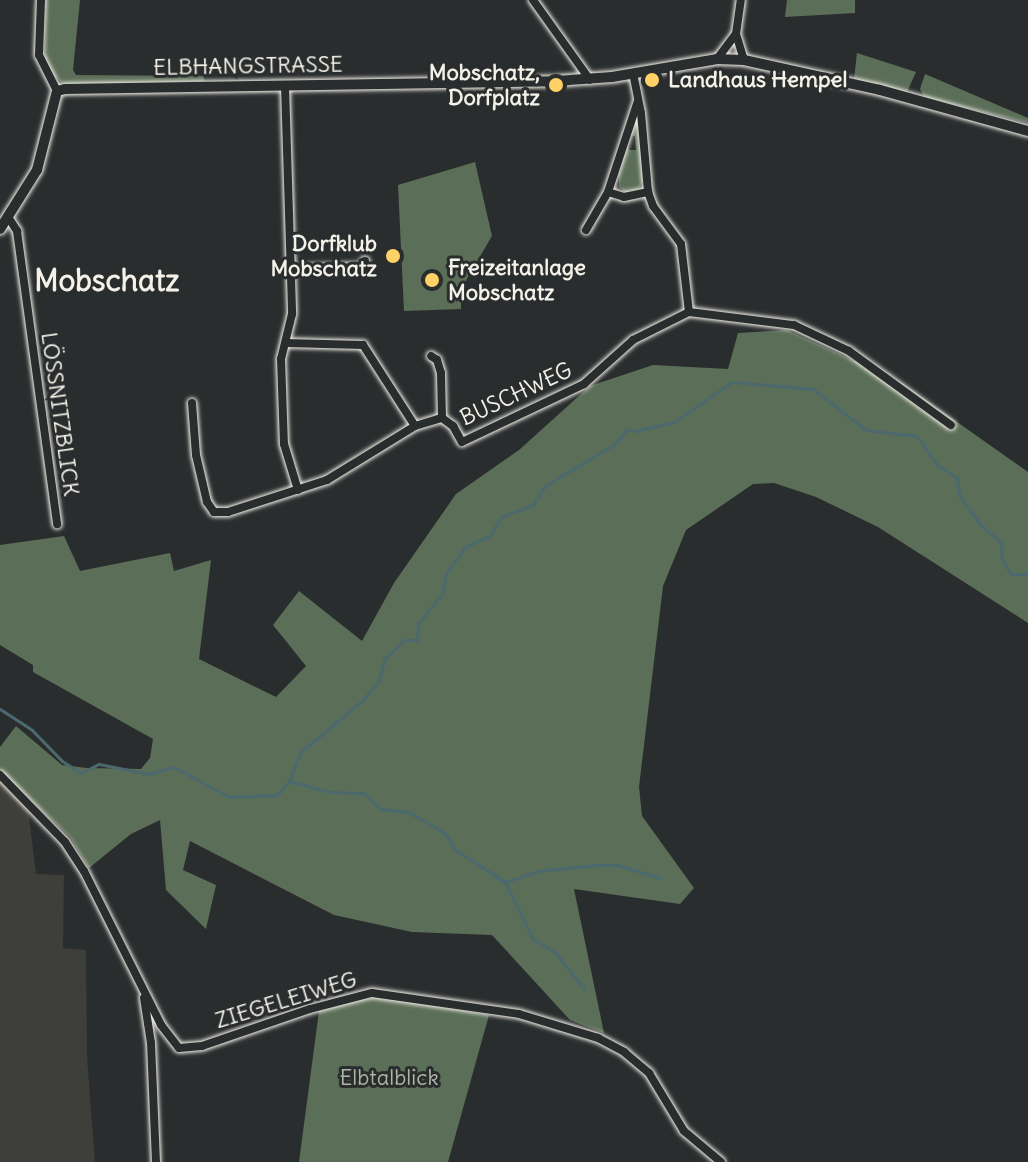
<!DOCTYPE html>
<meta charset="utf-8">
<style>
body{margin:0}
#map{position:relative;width:1028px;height:1162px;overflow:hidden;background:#2a2d2e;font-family:Delius,sans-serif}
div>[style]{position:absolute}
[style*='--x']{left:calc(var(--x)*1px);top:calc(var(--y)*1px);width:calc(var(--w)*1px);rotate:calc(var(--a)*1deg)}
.built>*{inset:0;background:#3e3e3a}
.green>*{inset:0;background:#5b6e58}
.stream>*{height:3px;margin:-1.5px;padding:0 1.5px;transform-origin:1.5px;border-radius:1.5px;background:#4b696e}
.roads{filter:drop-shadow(0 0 2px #f4f1e8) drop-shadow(0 0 2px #f4f1e8)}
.minor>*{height:8px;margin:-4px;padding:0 4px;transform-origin:4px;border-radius:4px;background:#2a2d2e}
.tertiary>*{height:10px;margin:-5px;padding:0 5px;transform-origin:5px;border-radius:5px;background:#2a2d2e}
.dots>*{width:22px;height:22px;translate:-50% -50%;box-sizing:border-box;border:4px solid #2a2d2e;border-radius:50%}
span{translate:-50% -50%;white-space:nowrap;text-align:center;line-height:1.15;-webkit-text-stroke:6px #2a2d2e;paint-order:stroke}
.street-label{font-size:22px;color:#f4f1e8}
.poi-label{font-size:22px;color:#f4f1e8;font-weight:700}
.right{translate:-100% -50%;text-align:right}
.left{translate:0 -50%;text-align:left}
.park-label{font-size:22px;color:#afb6a7}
.district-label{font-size:30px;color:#f4f1e8;font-weight:700}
</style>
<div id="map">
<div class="built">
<div style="clip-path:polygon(0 775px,27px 800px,36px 874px,64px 875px,63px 948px,86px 950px,87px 1057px,95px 1162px,0 1162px)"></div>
</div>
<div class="green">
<div style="clip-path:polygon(46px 0,80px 0,73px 70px,76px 75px,204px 76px,204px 81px,63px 84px,51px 73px,45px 59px)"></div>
<div style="clip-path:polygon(787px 0,855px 0,855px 13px,785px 17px)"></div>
<div style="clip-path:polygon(857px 53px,916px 72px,907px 92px,854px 79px)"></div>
<div style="clip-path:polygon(925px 74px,1028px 118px,1028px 123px,924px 97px,920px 89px)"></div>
<div style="clip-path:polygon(637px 114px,644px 178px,638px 191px,626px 193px,619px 187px,619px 174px,627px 145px,629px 150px,636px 150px,635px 136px,629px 135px)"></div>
<div style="clip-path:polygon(475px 162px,492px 236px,461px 289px,461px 309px,404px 311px,398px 185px)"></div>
<div style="clip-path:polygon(787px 330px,902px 383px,1028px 472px,1028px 623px,878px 527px,816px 497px,774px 483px,753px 484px,686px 530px,663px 586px,639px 787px,642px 816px,694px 888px,680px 904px,574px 889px,604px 1033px,570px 1020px,492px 935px,412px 932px,334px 915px,190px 841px,183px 870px,216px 885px,206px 929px,166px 890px,160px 820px,131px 834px,89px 868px,70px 837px,0 771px,0 747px,16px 726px,62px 765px,87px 768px,141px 769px,150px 758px,153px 739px,33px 672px,33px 665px,0 645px,0 545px,64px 536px,80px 571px,170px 553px,174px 571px,211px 560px,199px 659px,276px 697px,306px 666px,273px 625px,299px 591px,362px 641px,394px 583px,456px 494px,519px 450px,590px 386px,653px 365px,728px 369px,738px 333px)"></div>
<div style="clip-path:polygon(373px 996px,489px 1015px,448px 1162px,299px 1162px,319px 1011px)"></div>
</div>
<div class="stream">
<div style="--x:0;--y:709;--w:38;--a:33"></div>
<div style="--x:32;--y:730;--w:43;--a:45.9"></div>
<div style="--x:62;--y:761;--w:22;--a:32"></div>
<div style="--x:81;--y:773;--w:20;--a:-27"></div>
<div style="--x:99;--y:764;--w:51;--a:11.3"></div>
<div style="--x:149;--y:774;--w:26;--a:-16"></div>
<div style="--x:174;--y:767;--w:63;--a:28.6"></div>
<div style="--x:229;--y:797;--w:48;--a:-2.4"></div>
<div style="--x:277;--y:795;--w:18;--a:-49"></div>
<div style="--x:289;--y:781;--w:31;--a:-68"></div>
<div style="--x:301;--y:752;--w:81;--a:-40"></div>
<div style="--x:363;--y:700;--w:26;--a:-51"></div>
<div style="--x:379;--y:680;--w:23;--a:-75"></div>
<div style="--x:385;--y:658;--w:26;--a:-43"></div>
<div style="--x:404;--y:640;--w:13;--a:0"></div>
<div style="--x:417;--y:640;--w:16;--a:-86"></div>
<div style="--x:418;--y:624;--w:38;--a:-51"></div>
<div style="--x:442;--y:594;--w:20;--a:-79"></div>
<div style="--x:446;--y:574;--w:33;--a:-55"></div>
<div style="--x:465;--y:547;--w:27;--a:-24"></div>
<div style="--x:490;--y:536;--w:22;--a:-60"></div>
<div style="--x:501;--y:517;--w:34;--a:-21"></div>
<div style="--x:533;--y:505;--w:22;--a:-58"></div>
<div style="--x:545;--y:486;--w:82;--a:-31"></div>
<div style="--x:615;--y:444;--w:19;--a:-51"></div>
<div style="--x:627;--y:429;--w:8;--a:14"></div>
<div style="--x:635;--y:431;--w:40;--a:-13"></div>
<div style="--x:674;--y:422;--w:70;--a:-34.6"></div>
<div style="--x:732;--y:382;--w:81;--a:4.9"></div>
<div style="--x:813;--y:389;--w:67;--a:37.7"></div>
<div style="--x:866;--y:430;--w:51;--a:6.7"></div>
<div style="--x:917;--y:436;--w:35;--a:55"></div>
<div style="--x:937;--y:465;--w:24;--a:33"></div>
<div style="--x:957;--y:478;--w:17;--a:83"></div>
<div style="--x:959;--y:495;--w:34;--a:54"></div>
<div style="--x:979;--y:523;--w:30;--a:42"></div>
<div style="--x:1001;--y:543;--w:17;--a:87"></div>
<div style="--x:1002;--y:560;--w:17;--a:57"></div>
<div style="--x:1011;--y:574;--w:17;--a:0"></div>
<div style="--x:289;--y:781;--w:42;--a:15"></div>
<div style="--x:330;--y:792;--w:34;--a:2"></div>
<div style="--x:364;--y:793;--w:23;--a:45"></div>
<div style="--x:380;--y:809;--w:28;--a:6"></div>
<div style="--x:408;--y:812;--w:31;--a:29"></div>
<div style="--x:435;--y:827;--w:14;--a:34"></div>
<div style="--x:447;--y:835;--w:16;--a:63"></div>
<div style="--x:454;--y:849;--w:61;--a:32.9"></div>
<div style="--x:505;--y:882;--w:35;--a:-18"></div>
<div style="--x:538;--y:871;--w:59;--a:-5.8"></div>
<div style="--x:597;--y:865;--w:20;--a:0"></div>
<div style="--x:617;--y:865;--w:45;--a:16.8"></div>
<div style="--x:505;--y:882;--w:64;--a:63.8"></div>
<div style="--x:533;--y:939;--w:26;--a:31"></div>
<div style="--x:555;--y:952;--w:47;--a:51.9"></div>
</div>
<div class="roads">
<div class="minor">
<div style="--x:41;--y:0;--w:55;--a:92.1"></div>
<div style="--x:39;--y:55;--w:40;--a:63.4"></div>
<div style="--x:533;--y:0;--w:98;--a:54.5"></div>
<div style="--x:736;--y:34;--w:27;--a:73"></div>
<div style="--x:717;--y:59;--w:31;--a:-53"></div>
<div style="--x:736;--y:34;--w:34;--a:-82"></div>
<div style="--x:633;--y:73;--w:41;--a:78.7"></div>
<div style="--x:641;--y:113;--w:79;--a:84.9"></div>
<div style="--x:648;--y:192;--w:15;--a:70"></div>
<div style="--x:653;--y:206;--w:47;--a:53.6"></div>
<div style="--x:681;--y:244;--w:68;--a:83.3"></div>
<div style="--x:285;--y:86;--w:228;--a:88.2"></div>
<div style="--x:292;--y:314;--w:46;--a:103.7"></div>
<div style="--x:281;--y:359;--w:85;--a:88"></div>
<div style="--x:284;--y:444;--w:48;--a:73.1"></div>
<div style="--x:608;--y:192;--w:17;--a:17"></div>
<div style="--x:624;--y:197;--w:25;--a:-12"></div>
<div style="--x:8;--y:217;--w:17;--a:57"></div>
<div style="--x:17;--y:231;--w:296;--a:82.2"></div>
<div style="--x:586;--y:230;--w:44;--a:-59.9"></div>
<div style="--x:608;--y:192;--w:96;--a:-71.8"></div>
<div style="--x:290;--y:269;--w:75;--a:-1.5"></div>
<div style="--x:365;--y:267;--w:6;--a:-90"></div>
<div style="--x:286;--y:343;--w:77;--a:1.5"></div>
<div style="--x:363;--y:345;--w:96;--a:57.3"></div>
<div style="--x:192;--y:403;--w:52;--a:85.6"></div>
<div style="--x:196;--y:455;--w:48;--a:76.8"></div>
<div style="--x:207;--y:502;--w:12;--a:55"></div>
<div style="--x:214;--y:512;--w:14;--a:0"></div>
<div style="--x:228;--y:512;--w:104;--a:-17.9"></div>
<div style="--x:327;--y:480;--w:103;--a:-31.5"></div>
<div style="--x:415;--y:426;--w:28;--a:-17"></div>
<div style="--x:442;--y:418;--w:45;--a:-91.3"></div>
<div style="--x:441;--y:373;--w:14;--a:-107"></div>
<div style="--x:437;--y:360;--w:7;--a:-146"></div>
<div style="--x:442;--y:418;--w:14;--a:36"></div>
<div style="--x:453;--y:426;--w:18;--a:61"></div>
<div style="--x:462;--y:442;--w:135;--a:-25.4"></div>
<div style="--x:584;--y:384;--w:66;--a:-41.9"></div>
<div style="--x:633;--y:340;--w:63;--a:-26.6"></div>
<div style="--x:689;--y:312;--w:106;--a:7.1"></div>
<div style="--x:794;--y:325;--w:61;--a:25.3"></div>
<div style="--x:849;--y:351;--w:126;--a:36"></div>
<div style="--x:0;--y:775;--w:93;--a:45.9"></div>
<div style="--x:65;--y:842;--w:35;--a:57"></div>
<div style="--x:84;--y:871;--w:172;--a:63.4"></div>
<div style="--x:161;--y:1025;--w:29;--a:52"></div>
<div style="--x:179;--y:1048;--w:23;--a:-5"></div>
<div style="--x:202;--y:1046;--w:114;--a:-18.9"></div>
<div style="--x:310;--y:1009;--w:64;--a:-14.5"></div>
<div style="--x:372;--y:993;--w:148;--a:8.1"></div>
<div style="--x:519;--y:1014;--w:83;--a:16.9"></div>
<div style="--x:598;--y:1038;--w:30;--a:28"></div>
<div style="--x:624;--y:1052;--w:33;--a:40"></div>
<div style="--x:649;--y:1073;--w:68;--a:58.9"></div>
<div style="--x:684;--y:1131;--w:48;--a:40"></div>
<div style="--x:144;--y:998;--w:46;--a:81.2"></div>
<div style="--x:151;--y:1043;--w:119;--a:87.6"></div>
</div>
<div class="tertiary">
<div style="--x:0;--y:229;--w:70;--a:-57.9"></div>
<div style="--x:37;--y:170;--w:81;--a:-75.8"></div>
<div style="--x:57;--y:91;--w:8;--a:-14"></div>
<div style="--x:65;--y:89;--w:491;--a:-0.9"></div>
<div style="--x:556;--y:81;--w:56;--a:-4.1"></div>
<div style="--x:612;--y:77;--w:107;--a:-9.7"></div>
<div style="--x:717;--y:59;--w:27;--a:2"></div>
<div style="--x:744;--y:60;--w:139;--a:12.4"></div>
<div style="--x:880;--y:90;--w:154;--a:15.5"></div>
</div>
</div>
<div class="dots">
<div style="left:652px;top:80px;background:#ffd166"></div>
<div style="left:556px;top:85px;background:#ffd166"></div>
<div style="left:393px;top:256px;background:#ffd166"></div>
<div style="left:432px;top:280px;background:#ffd166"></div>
</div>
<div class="street-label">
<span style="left:248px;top:66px;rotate:-1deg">ELBHANGSTRASSE</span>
<span style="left:516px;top:394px;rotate:-25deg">BUSCHWEG</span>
<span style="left:60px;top:414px;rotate:82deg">LÖSSNITZBLICK</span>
<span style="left:286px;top:1000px;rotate:-17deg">ZIEGELEIWEG</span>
</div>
<div class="poi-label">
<span class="right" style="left:540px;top:85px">Mobschatz,<br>Dorfplatz</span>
<span class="left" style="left:668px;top:80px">Landhaus Hempel</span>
<span class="right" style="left:377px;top:256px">Dorfklub<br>Mobschatz</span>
<span class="left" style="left:448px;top:280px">Freizeitanlage<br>Mobschatz</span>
</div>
<div class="park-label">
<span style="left:389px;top:1078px">Elbtalblick</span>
</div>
<div class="district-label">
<span style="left:107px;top:280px">Mobschatz</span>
</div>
</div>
